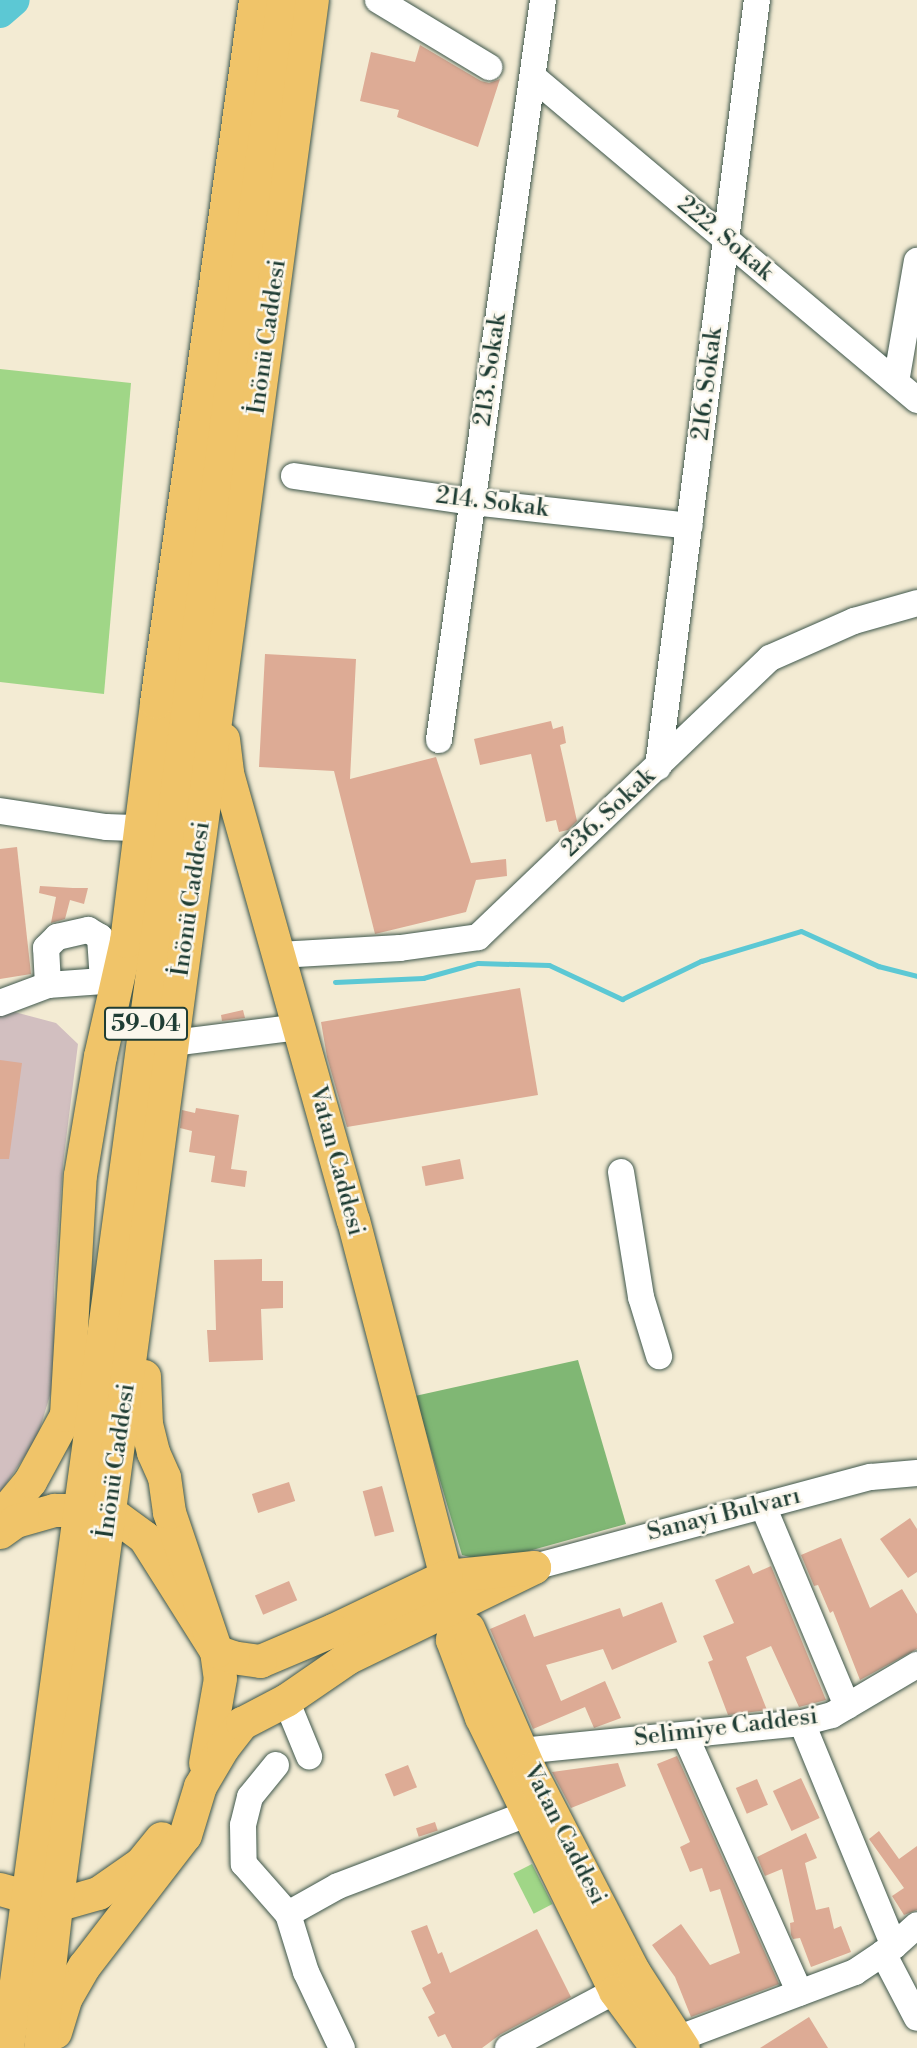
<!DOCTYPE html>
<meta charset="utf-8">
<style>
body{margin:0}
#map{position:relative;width:917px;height:2048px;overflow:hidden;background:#f3ebd3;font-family:"Libre Bodoni",serif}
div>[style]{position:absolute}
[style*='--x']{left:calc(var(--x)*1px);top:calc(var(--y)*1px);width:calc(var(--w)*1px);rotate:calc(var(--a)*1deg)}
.industrial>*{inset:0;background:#d2bfc0}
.green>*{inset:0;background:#a0d687;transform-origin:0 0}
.forest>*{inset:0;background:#80b774}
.stream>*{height:5px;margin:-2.5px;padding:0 2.5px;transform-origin:2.5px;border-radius:2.5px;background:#5cc8d4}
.river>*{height:32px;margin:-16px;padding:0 16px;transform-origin:16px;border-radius:16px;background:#5cc8d4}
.building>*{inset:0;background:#ddab95;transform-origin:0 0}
.roads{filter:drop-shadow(0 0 2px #3f574c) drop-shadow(0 0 2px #3f574c)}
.minor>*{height:26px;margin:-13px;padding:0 13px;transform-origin:13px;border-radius:13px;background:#fff}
.major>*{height:33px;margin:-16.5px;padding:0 16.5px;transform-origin:16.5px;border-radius:16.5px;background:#f0c469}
span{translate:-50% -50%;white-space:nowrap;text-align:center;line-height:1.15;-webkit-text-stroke:5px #fbf7ec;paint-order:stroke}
.shield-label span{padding:2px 5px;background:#fbf7ec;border:2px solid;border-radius:5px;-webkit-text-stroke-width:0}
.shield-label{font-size:23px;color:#1f3d34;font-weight:700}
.street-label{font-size:24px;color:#1f3d34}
</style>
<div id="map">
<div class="industrial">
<div style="clip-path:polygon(7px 1010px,56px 1023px,78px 1044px,63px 1164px,54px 1288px,55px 1379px,37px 1438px,0 1493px,0 1013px)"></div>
</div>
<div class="green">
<div style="clip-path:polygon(0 369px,131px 383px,104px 694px,0 682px)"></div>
<div style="left:532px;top:1864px;width:45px;height:21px;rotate:63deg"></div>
</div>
<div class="forest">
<div style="clip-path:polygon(578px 1360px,626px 1524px,489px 1562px,462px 1555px,415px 1396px)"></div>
</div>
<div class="stream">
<div style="--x:335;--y:982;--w:88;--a:-2.6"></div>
<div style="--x:423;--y:978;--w:57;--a:-15.3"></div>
<div style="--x:478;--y:963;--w:71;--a:1.6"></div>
<div style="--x:549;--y:965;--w:81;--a:25"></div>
<div style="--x:622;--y:999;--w:88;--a:-25.7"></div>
<div style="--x:701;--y:961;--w:104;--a:-16.7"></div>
<div style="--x:801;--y:931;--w:85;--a:24.4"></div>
<div style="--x:878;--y:966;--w:40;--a:14.4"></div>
</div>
<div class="river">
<div style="--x:0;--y:12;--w:18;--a:-41"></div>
</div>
<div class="building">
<div style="clip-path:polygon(420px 45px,481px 81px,489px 83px,500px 79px,478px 147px,397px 117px,399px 110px,360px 101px,371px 52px,415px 62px)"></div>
<div style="clip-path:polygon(265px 654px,356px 659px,350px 779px,436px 757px,471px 863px,506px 859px,507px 876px,476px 880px,466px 912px,375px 934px,334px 771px,259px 767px)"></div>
<div style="clip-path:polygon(551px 721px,553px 729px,563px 726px,566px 743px,560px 745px,577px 821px,568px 830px,559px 832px,556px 820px,546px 822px,531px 754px,480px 765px,474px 739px)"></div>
<div style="clip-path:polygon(17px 847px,31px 974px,0 979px,0 849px)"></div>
<div style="clip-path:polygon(40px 886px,73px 888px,88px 888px,84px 904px,70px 900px,65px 919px,51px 923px,56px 897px,39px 893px)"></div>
<div style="clip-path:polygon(520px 988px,538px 1095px,347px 1127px,327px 1057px,321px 1022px)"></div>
<div style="clip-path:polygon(243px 1010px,245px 1018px,222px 1021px,221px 1015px)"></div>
<div style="clip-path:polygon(0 1060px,22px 1063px,9px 1159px,0 1159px)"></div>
<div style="clip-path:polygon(196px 1108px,239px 1115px,231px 1169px,247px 1171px,245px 1187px,211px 1182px,215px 1156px,189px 1152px,192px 1131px,180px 1128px,182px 1110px,195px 1113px)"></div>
<div style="left:460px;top:1159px;width:20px;height:39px;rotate:79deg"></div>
<div style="clip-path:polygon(262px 1259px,262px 1281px,283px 1281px,283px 1308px,261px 1309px,263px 1360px,209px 1362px,207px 1330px,216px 1330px,214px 1260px)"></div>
<div style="left:289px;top:1482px;width:20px;height:39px;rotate:72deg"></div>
<div style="left:382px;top:1486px;width:47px;height:20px;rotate:75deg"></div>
<div style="clip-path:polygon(910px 1518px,917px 1529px,917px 1572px,908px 1578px,880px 1539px)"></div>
<div style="clip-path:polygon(841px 1538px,870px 1608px,902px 1589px,917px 1614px,917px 1649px,860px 1680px,833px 1611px,830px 1613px,818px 1585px,814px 1586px,801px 1555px)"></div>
<div style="clip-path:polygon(749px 1565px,753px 1574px,771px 1566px,826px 1700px,799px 1707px,771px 1646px,746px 1657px,767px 1710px,728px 1715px,708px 1662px,713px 1660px,703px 1636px,734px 1623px,715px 1580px)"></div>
<div style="left:289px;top:1581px;width:21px;height:37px;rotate:67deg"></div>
<div style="clip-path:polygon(662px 1602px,677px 1642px,612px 1670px,603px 1649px,546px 1665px,561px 1701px,605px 1681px,621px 1718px,594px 1728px,585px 1707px,533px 1729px,490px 1629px,525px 1614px,534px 1637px,620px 1608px,623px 1617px)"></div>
<div style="clip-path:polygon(677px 1756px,779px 1984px,691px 2017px,675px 1977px,652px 1945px,681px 1924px,710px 1965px,740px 1953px,720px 1889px,710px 1892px,702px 1868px,690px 1872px,680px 1847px,690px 1842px,657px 1764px)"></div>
<div style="clip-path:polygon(618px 1763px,626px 1786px,571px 1808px,552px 1772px)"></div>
<div style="left:408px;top:1765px;width:24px;height:25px;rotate:68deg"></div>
<div style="left:801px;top:1778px;width:44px;height:31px;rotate:65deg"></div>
<div style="left:757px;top:1779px;width:28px;height:23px;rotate:67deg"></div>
<div style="left:435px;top:1822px;width:9px;height:20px;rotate:72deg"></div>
<div style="clip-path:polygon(879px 1831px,899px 1859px,917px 1846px,917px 1910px,904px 1915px,892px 1896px,904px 1888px,869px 1839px)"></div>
<div style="clip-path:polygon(806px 1833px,817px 1858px,805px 1863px,816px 1910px,829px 1907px,834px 1929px,841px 1926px,851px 1952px,811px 1967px,800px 1938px,793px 1939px,791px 1935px,790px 1923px,794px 1922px,782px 1869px,765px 1876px,757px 1857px)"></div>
<div style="clip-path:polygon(427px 1925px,438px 1954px,442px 1952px,450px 1973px,537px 1929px,571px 1997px,501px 2034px,482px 2048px,452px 2048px,445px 2034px,438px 2037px,428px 2017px,435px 2013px,422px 1988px,431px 1983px,411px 1931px)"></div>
<div style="clip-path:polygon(809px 2017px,828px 2048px,760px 2048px)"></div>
</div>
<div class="roads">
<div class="minor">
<div style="--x:378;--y:0;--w:130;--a:31.1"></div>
<div style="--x:533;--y:77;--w:502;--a:40.07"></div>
<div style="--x:896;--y:382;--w:123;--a:-80.2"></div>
<div style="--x:294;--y:476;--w:181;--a:8.3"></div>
<div style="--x:473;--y:502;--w:218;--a:6.3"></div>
<div style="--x:439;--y:740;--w:747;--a:-82"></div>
<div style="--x:658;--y:767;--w:773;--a:-82.65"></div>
<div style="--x:0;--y:811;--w:107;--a:8.6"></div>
<div style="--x:106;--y:827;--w:34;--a:2"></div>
<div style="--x:279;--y:955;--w:121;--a:-3.3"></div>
<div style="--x:400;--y:948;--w:79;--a:-8"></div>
<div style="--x:478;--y:937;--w:404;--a:-43.7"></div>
<div style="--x:770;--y:658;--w:92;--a:-23.8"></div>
<div style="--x:854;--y:621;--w:66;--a:-15.9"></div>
<div style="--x:48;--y:985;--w:37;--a:-93"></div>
<div style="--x:46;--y:948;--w:16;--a:-45"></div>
<div style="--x:57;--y:937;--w:32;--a:-13"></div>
<div style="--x:88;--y:930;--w:14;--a:30"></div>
<div style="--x:100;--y:937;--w:44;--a:86.1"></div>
<div style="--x:0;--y:1003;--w:51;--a:-20.6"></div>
<div style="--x:48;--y:985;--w:69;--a:-4.1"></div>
<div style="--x:173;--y:1043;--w:127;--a:-7.2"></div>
<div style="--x:621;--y:1172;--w:127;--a:80.9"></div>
<div style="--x:641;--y:1297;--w:62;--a:73"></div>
<div style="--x:763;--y:1506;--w:217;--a:67.2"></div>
<div style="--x:534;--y:1567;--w:349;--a:-15"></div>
<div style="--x:871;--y:1477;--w:46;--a:-5"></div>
<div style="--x:286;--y:1700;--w:61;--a:67.7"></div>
<div style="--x:802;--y:1723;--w:241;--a:67.6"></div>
<div style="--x:685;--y:1735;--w:282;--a:66"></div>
<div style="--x:521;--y:1751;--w:282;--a:-5.7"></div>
<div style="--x:802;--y:1723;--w:31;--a:-15"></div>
<div style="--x:832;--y:1715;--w:99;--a:-30.5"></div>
<div style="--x:276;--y:1765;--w:41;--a:129.1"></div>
<div style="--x:250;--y:1797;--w:29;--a:104"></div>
<div style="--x:243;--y:1825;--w:39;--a:89"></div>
<div style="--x:244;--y:1864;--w:67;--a:48.7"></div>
<div style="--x:288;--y:1914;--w:61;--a:72.8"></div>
<div style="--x:306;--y:1972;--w:84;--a:64.7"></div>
<div style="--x:288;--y:1914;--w:57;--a:-29.2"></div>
<div style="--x:338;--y:1886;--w:202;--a:-20.9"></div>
<div style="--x:883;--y:1953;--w:73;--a:62.4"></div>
<div style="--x:677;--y:2039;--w:190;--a:-20.6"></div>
<div style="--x:855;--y:1972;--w:47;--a:-33.7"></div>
<div style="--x:894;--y:1946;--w:31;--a:-42"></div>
<div style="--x:508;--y:2048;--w:121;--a:-28"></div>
</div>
<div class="major">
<div style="--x:223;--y:739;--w:34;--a:83"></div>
<div style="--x:227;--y:773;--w:464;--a:74.3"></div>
<div style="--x:353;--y:1220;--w:368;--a:75.4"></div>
<div style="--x:446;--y:1576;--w:44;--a:76.9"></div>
<div style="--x:456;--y:1619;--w:21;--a:101"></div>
<div style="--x:452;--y:1640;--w:82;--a:69.4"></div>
<div style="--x:481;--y:1717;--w:305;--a:63.9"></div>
<div style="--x:615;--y:1991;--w:71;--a:53.6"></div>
<div style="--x:66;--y:1415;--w:240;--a:-86.7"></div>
<div style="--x:80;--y:1175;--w:121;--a:-80.5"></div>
<div style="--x:100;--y:1056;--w:118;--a:-77.3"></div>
<div style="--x:126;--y:941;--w:241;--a:-82.8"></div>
<div style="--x:156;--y:702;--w:709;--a:-81.97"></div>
<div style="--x:0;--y:1517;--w:47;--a:-50.2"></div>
<div style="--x:30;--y:1481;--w:75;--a:-61.4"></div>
<div style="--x:66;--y:1415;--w:21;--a:-76"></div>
<div style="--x:0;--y:1532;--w:19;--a:-36"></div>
<div style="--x:15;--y:1521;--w:41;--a:-15.8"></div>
<div style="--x:54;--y:1510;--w:43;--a:0"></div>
<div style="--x:97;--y:1510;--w:13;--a:9"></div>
<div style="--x:110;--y:1512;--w:42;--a:36.3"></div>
<div style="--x:144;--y:1537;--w:135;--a:57.7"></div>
<div style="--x:216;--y:1651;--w:27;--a:82"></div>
<div style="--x:220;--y:1678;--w:86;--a:100"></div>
<div style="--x:468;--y:1628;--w:154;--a:66.6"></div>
<div style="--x:529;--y:1769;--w:229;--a:62.7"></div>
<div style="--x:634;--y:1972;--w:90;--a:57.2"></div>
<div style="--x:0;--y:1889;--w:58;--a:15.9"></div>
<div style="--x:56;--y:1905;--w:44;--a:-15.9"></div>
<div style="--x:98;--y:1893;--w:52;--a:-34.9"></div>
<div style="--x:141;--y:1863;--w:32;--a:-51"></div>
<div style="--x:55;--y:2032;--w:37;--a:-73"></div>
<div style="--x:66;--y:1997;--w:36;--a:-60"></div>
<div style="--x:84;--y:1966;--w:165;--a:-52.4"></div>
<div style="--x:185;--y:1835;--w:51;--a:-73"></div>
<div style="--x:200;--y:1786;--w:45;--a:-59.5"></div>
<div style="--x:223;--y:1747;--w:31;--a:-52"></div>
<div style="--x:242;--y:1723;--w:50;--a:-27.6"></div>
<div style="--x:286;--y:1700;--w:74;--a:-34.5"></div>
<div style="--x:347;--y:1658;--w:208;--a:-25.9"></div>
<div style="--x:534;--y:1567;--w:88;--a:174.2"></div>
<div style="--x:446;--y:1576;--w:125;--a:154.5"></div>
<div style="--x:333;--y:1630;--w:79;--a:157"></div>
<div style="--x:260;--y:1661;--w:27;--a:-172"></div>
<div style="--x:233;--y:1657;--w:18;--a:-161"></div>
<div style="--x:216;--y:1651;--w:147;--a:-108.7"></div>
<div style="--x:169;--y:1512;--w:35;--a:-98"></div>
<div style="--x:164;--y:1477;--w:27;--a:-114"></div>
<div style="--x:153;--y:1452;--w:29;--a:-104"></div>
<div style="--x:146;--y:1424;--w:48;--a:-92.4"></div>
<div style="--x:7;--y:2048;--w:2067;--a:-82.32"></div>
<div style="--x:40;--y:2048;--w:144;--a:-83.6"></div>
<div style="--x:56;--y:1905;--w:1922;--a:-82.35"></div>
</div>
</div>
<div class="shield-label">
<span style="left:146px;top:1024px">59-04</span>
</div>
<div class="street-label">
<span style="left:725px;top:239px;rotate:40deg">222. Sokak</span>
<span style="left:268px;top:337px;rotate:-82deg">İnönü Caddesi</span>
<span style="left:491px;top:370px;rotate:-82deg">213. Sokak</span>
<span style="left:708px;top:384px;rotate:-83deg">216. Sokak</span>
<span style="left:492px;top:503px;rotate:7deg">214. Sokak</span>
<span style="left:609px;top:813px;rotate:-43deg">236. Sokak</span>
<span style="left:192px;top:899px;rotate:-82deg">İnönü Caddesi</span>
<span style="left:336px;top:1161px;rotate:75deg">Vatan Caddesi</span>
<span style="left:117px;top:1461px;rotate:-82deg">İnönü Caddesi</span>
<span style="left:724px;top:1515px;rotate:-14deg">Sanayi Bulvarı</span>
<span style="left:726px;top:1728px;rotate:-7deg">Selimiye Caddesi</span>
<span style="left:564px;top:1835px;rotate:63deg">Vatan Caddesi</span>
</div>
</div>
